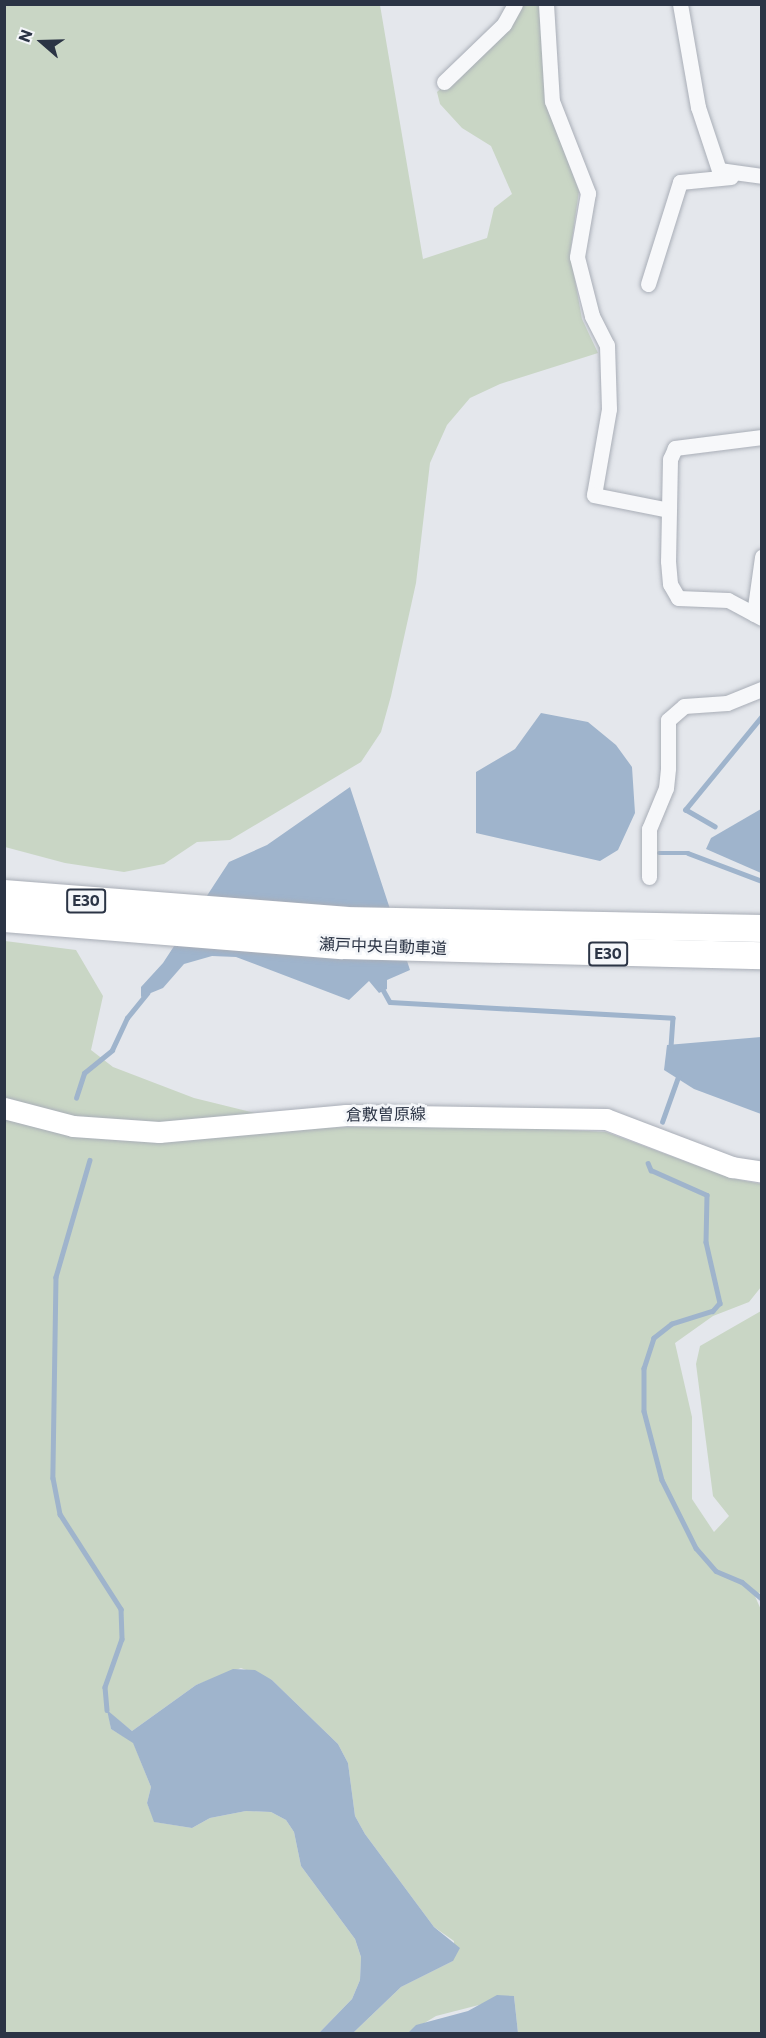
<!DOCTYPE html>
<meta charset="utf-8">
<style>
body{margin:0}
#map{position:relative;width:766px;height:2038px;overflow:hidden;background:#e4e7ec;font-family:Commissioner,"Noto Sans JP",sans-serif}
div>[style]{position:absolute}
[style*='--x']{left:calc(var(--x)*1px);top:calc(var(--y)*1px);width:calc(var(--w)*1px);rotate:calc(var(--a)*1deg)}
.green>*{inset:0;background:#c9d6c5}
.water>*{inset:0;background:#9fb4cc}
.stream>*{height:4.5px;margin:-2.25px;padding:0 2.25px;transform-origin:2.25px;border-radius:2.25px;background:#9fb4cc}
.roads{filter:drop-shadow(0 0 2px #a9aeb7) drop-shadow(0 0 2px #a9aeb7)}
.street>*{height:15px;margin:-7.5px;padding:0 7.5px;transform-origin:7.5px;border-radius:7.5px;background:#f7f8fa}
.secondary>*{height:21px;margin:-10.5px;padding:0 10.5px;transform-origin:10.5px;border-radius:10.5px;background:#fff}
.highway>*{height:27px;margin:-13.5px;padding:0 13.5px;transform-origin:13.5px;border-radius:13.5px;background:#fff}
span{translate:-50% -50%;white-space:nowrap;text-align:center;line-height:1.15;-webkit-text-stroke:5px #f4f6f9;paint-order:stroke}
.shield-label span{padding:2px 4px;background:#f4f6f9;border:2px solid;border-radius:4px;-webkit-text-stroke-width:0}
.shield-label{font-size:15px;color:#2b3445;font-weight:700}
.street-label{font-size:16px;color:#2b3445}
.frame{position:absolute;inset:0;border:6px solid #2b3445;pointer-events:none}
.north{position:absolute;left:12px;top:12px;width:60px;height:60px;-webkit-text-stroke:4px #f4f6f9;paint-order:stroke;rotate:290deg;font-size:16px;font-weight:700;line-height:24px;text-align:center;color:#2b3445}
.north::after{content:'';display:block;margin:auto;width:21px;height:27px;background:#2b3445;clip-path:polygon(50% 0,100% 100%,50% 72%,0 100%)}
</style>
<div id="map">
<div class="green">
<div style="clip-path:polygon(4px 5px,380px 5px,423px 259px,487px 238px,494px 208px,512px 194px,491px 146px,462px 128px,440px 104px,437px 92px,509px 28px,523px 5px,539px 5px,545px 100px,579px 191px,570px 253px,582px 319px,598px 353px,500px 384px,470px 398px,447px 425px,430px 463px,416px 583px,391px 696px,381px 732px,361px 762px,230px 840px,197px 842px,164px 864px,124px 872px,65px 863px,5px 847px)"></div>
<div style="clip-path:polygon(5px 941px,76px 950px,103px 996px,91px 1050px,113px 1067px,194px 1098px,315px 1128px,455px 1124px,606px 1132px,730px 1178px,761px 1184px,761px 1287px,749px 1302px,713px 1316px,675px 1343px,692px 1417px,692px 1499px,714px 1532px,729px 1516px,713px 1496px,696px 1364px,700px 1346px,761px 1311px,762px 1592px,754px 1594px,762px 1612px,761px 2033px,518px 2033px,514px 1996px,436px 2016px,408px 2033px,353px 2033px,401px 1987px,453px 1961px,454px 1941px,434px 1927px,365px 1834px,355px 1816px,348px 1763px,338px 1744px,272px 1680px,241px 1668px,196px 1685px,132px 1731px,108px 1712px,111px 1729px,133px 1742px,151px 1787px,147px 1803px,155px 1822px,192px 1828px,210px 1818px,246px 1811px,271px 1812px,286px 1820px,294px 1832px,301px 1866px,355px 1939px,361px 1957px,360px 1980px,352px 1999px,319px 2033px,5px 2034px)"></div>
</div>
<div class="water">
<div style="clip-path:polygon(541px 713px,588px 722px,616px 745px,632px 767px,635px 813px,618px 850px,600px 861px,476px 833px,476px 772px,515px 749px)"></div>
<div style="clip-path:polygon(350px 787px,410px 970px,387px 980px,387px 989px,379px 993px,369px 981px,349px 1000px,236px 957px,212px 956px,184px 964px,163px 988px,141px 997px,141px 987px,163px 963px,229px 862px,267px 845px)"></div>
<div style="clip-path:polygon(761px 809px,761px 873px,706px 849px,711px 838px)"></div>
<div style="clip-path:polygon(761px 1037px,761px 1114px,694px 1089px,664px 1070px,667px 1045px)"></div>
<div style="clip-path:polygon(233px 1669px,255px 1670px,272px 1680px,338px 1744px,348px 1763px,355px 1816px,365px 1834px,434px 1927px,460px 1948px,453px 1961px,401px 1987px,353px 2033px,319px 2033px,352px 1999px,360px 1980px,361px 1957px,355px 1939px,301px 1866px,294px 1832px,286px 1820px,271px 1812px,246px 1811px,210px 1818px,192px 1828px,154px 1822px,147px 1803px,151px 1787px,133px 1743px,111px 1729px,107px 1710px,132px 1731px,196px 1685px)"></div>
<div style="clip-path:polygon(497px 1995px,514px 1996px,518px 2033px,408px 2033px,416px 2025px,468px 2011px)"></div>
</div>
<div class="stream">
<div style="--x:715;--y:827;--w:34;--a:-150"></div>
<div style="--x:685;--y:810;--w:122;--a:-50.7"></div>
<div style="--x:659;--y:853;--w:29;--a:0"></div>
<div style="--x:688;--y:853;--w:79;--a:20.7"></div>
<div style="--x:381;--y:986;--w:18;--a:61"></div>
<div style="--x:390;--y:1002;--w:283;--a:3.2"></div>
<div style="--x:673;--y:1018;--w:32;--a:94"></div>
<div style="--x:76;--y:1098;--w:26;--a:-72"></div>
<div style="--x:84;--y:1073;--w:36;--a:-39"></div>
<div style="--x:112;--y:1050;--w:35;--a:-65"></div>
<div style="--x:127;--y:1018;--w:32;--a:-51"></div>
<div style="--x:662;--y:1122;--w:48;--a:-70.4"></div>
<div style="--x:90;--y:1160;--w:122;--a:106.2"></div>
<div style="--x:56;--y:1277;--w:201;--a:90.9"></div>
<div style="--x:53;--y:1478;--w:37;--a:79"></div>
<div style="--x:60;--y:1514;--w:113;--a:57.3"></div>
<div style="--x:121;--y:1609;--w:30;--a:88"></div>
<div style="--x:122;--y:1639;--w:51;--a:109.5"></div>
<div style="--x:105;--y:1687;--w:23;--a:85"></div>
<div style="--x:648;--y:1163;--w:8;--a:67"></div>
<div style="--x:651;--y:1170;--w:61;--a:24.1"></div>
<div style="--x:707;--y:1195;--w:47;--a:91.2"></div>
<div style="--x:706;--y:1242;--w:63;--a:77.1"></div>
<div style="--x:720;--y:1303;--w:11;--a:131"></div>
<div style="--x:713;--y:1311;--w:43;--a:162.4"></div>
<div style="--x:672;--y:1324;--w:23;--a:142"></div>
<div style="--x:654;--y:1338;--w:32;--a:108"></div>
<div style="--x:644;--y:1368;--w:43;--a:90"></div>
<div style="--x:644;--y:1411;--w:71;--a:75.4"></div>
<div style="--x:662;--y:1480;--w:76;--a:63.4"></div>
<div style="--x:696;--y:1548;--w:30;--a:49"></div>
<div style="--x:716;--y:1571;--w:28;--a:23"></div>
<div style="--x:742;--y:1582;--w:26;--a:40"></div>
</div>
<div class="roads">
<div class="street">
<div style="--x:546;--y:4;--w:97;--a:86.5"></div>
<div style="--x:552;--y:101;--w:99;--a:68.6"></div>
<div style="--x:588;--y:193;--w:65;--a:99.8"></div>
<div style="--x:577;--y:257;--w:61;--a:75.7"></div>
<div style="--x:592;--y:316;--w:33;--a:63"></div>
<div style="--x:607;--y:345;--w:64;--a:88.2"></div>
<div style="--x:609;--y:409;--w:87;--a:99.9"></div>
<div style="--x:594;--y:495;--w:76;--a:11.3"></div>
<div style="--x:680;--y:4;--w:105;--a:80.1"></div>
<div style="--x:698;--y:107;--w:66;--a:71.6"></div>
<div style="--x:719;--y:170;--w:43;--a:7.9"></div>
<div style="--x:444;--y:82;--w:83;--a:-44"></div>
<div style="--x:504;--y:24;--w:23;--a:-61"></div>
<div style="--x:648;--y:284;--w:107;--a:-72.6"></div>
<div style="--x:680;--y:182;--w:51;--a:-5.6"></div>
<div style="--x:762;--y:437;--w:88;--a:172.8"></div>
<div style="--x:675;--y:448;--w:12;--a:114"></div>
<div style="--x:670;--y:459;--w:102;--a:91.1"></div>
<div style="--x:668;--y:561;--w:23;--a:85"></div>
<div style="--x:670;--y:584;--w:16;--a:60"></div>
<div style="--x:678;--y:598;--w:50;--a:2.3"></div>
<div style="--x:728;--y:600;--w:38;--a:28"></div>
<div style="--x:754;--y:614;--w:58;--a:-82"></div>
<div style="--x:649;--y:877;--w:48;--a:-90"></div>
<div style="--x:649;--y:829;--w:44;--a:-67.5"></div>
<div style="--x:666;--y:788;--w:20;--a:-84"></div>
<div style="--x:668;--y:768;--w:48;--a:-90"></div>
<div style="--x:668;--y:720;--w:21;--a:-41"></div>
<div style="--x:684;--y:706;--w:43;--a:-4"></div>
<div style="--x:727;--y:703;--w:38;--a:-22"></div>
</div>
<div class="secondary">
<div style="--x:4;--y:1108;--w:71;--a:14.6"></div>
<div style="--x:73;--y:1126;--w:86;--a:4"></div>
<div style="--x:159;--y:1132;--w:188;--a:-5.2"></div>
<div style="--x:346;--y:1115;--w:260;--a:0.9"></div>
<div style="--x:606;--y:1119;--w:135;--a:20.9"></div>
<div style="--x:732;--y:1167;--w:30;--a:9"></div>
</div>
<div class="highway">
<div style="--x:4;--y:893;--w:341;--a:4.5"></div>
<div style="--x:344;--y:920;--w:418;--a:1.1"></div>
<div style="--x:4;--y:918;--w:339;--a:4.6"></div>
<div style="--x:342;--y:945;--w:420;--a:1.4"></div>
</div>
</div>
<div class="shield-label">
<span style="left:86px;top:901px">E30</span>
<span style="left:608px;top:954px">E30</span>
</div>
<div class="street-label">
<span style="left:383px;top:946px;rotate:2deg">瀬戸中央自動車道</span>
<span style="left:386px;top:1114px;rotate:-1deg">倉敷曽原線</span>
</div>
<div class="frame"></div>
<div class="north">N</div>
</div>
